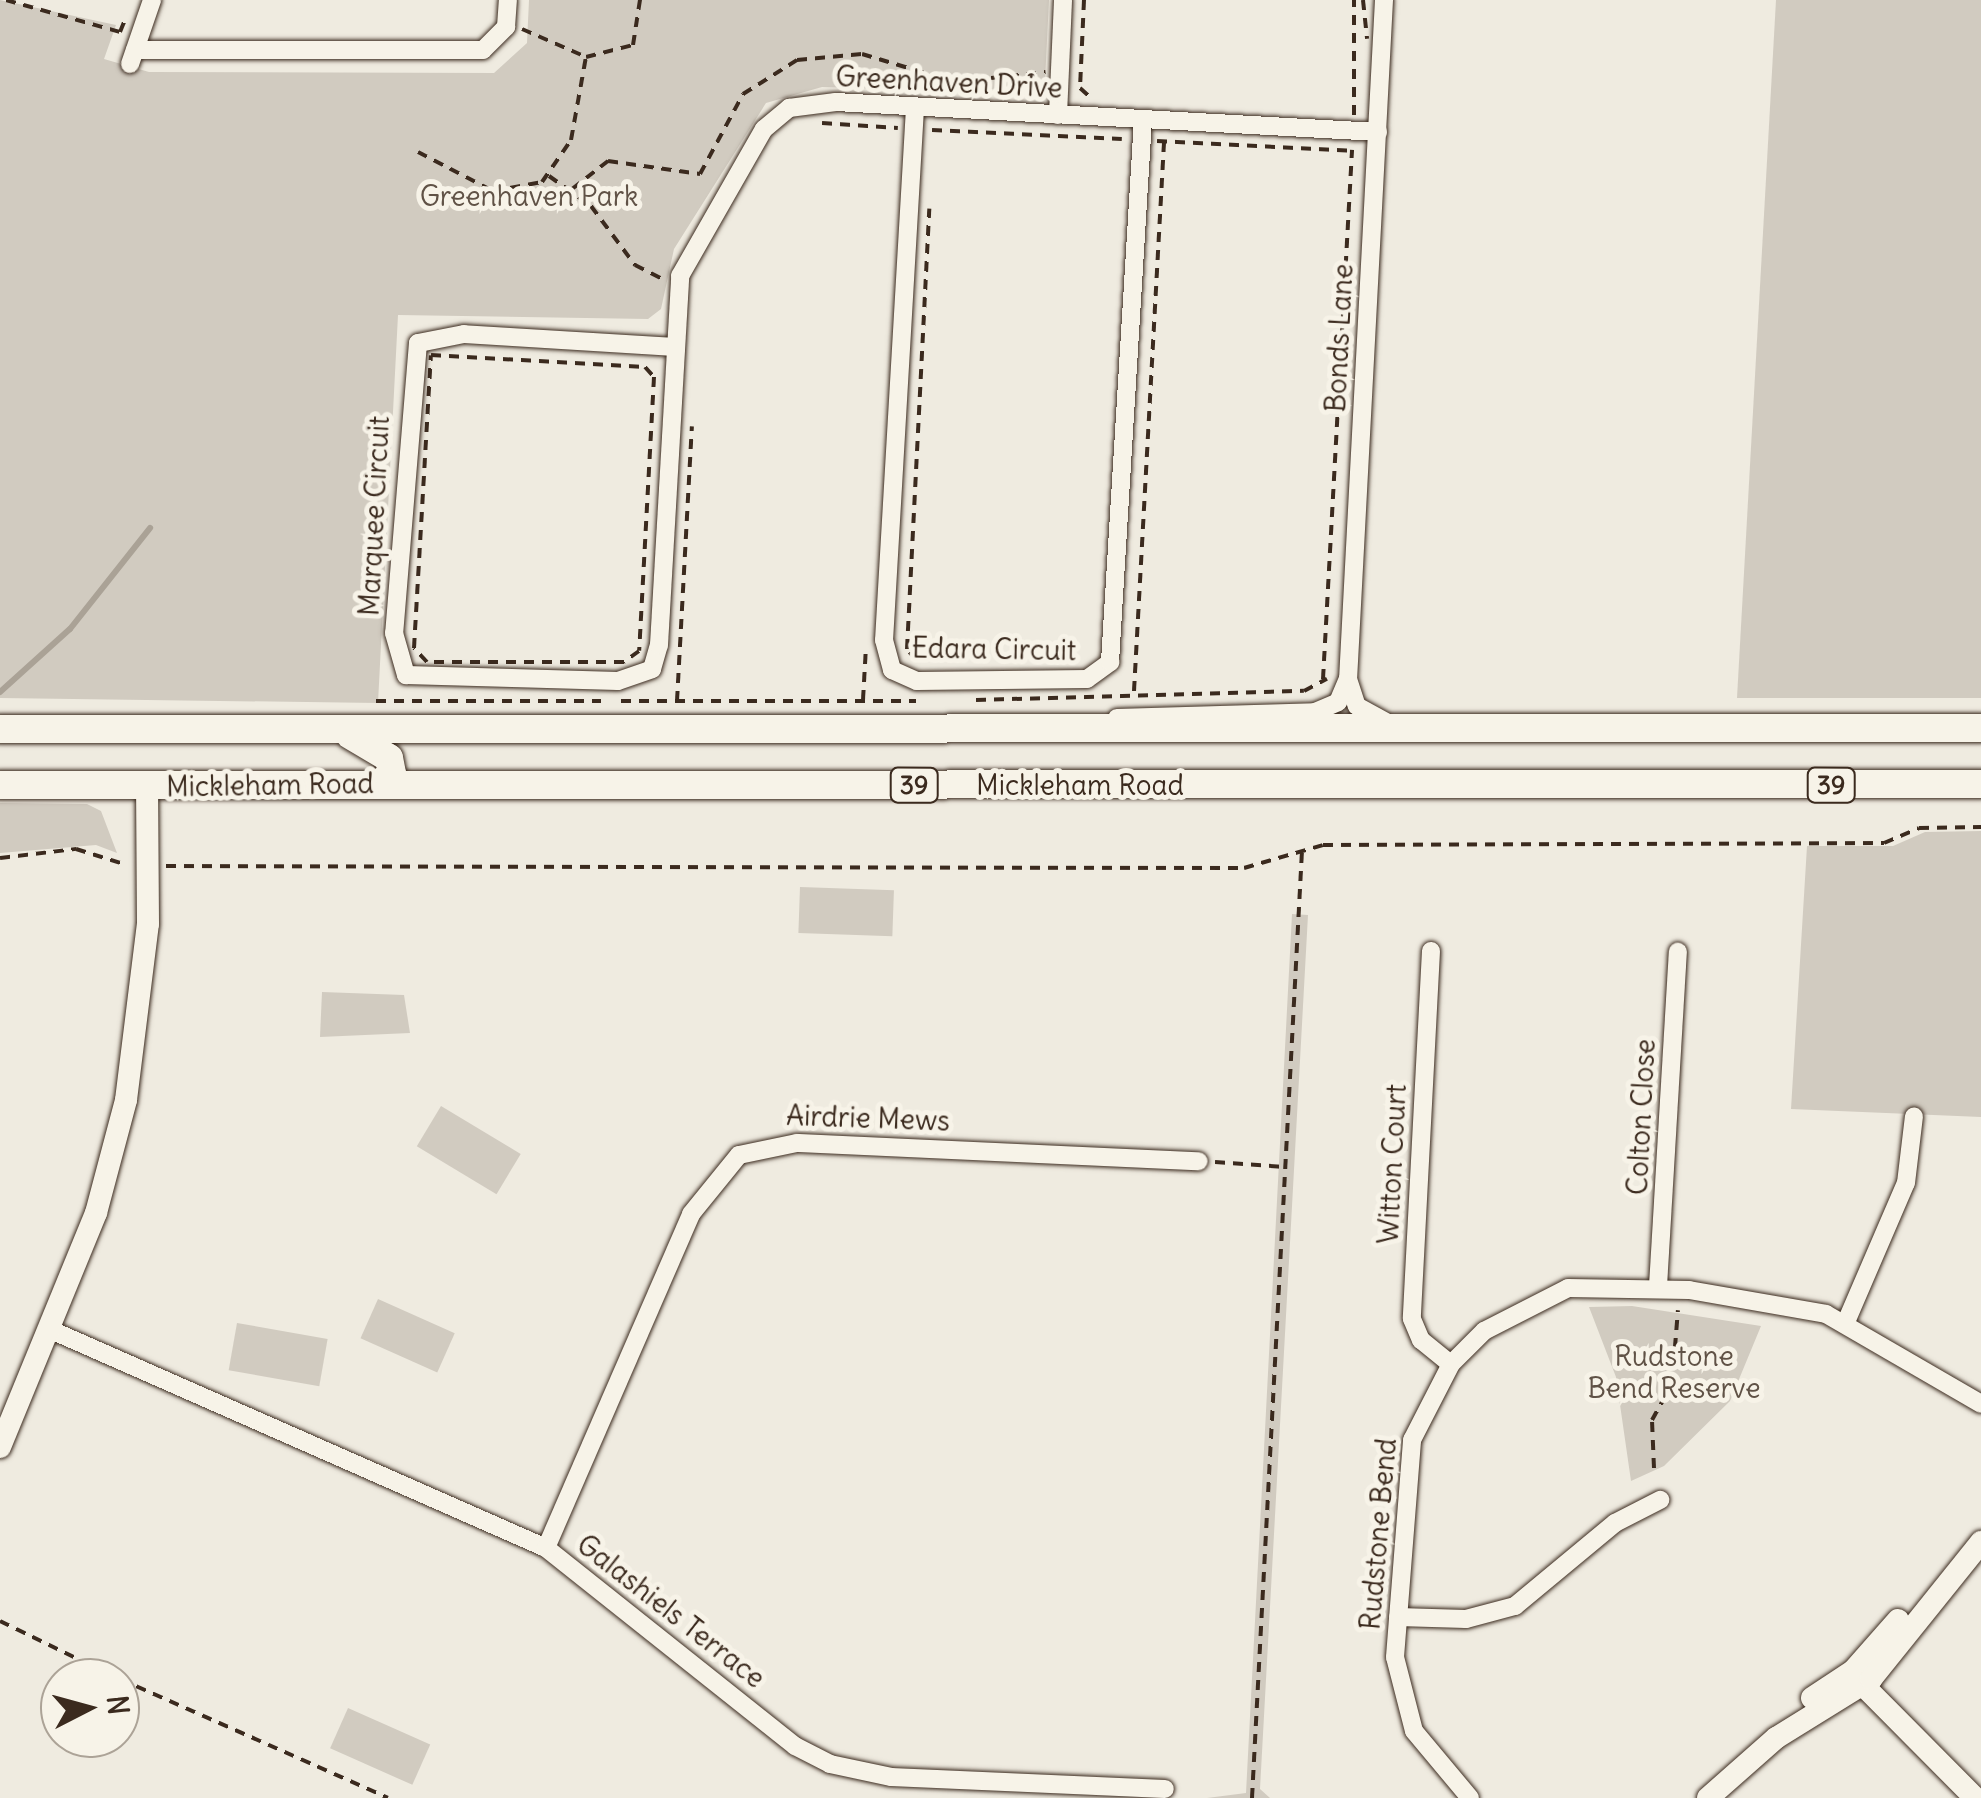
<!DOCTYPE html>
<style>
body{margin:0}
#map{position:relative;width:1981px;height:1798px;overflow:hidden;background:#efebe0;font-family:Delius,sans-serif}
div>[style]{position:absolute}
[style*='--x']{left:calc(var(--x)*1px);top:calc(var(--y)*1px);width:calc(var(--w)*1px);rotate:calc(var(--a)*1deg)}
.green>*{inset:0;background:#d1cbc0;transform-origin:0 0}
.stream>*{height:6px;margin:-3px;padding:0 3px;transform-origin:3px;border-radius:3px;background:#aaa296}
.path>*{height:4px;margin-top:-2px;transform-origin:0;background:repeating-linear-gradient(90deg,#3b2a1e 0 10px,transparent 0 18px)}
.roads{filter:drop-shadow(0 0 2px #3b2a1e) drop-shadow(0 0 2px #3b2a1e)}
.minor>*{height:18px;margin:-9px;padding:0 9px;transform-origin:9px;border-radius:9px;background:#f7f3e8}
.tertiary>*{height:22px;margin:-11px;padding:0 11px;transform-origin:11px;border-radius:11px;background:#f7f3e8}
.primary>*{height:28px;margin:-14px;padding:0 14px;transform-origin:14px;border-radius:14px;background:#f7f3e8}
span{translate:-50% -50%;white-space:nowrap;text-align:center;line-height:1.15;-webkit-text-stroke:10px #f7f3e8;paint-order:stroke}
.shield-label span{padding:2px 8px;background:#f7f3e8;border:2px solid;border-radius:8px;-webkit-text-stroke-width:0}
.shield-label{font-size:25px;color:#3b2a1e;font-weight:700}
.street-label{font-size:28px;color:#3b2a1e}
.park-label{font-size:28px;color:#605246}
.north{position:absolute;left:40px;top:1658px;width:100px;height:100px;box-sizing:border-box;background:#f7f3e8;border:2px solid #aca397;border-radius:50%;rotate:84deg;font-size:28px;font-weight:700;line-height:40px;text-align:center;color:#3b2a1e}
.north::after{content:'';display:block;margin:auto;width:35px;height:45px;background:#3b2a1e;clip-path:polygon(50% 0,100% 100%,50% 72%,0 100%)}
</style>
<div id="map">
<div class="green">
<div style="clip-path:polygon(0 0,116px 25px,104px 59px,149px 72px,494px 73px,527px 43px,529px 0,1049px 0,1045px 81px,1030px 94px,822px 87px,766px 103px,674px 249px,661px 309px,648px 319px,398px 315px,378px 703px,0 698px)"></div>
<div style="clip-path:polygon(1776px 0,1981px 0,1981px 698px,1737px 698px)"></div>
<div style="clip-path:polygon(0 803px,87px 804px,101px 811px,117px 853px,96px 845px,0 853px)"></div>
<div style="clip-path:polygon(1981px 831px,1981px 1117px,1791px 1109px,1807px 846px,1893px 846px,1925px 832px)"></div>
<div style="left:800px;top:887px;width:94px;height:46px;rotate:2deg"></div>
<div style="clip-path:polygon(1292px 914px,1308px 915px,1260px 1789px,1270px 1798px,1207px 1798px,1246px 1793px)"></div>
<div style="clip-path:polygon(322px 992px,404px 995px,410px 1033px,320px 1037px)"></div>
<div style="left:441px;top:1106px;width:93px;height:47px;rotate:31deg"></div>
<div style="left:378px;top:1299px;width:84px;height:43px;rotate:24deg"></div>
<div style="clip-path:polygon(1632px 1306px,1761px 1326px,1730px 1401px,1664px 1466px,1631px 1481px,1616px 1377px,1589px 1307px)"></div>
<div style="left:237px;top:1323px;width:92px;height:48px;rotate:10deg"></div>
<div style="left:348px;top:1708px;width:90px;height:44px;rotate:24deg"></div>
</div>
<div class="stream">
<div style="--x:0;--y:692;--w:94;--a:-42"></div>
<div style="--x:70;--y:629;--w:129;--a:-51.6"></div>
</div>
<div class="path">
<div style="--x:6;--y:0;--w:118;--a:15.7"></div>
<div style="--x:120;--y:32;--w:16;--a:-68"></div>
<div style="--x:1084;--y:0;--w:88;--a:92.6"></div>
<div style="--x:1080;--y:88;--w:13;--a:42"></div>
<div style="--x:1363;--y:0;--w:39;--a:84"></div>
<div style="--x:522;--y:29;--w:70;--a:23.6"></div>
<div style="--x:1354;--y:115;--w:115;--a:-90"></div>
<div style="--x:822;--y:123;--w:76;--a:3.8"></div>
<div style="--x:932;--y:130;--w:190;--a:2.7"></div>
<div style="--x:1157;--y:141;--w:195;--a:2.9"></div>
<div style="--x:418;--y:152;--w:85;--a:27.5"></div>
<div style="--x:493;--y:191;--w:50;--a:-10.4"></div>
<div style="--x:542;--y:182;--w:51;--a:-55.4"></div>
<div style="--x:571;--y:140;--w:84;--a:-79.8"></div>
<div style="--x:586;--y:57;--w:49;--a:-14.3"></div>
<div style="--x:633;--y:45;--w:46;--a:-81.2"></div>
<div style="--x:549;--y:176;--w:52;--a:35.5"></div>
<div style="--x:591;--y:206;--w:74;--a:53.3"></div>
<div style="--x:635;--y:265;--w:33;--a:27"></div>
<div style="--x:572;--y:189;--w:46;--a:-37.9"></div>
<div style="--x:608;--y:161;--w:93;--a:8"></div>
<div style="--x:700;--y:174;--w:91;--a:-61.7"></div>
<div style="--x:743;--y:94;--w:64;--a:-32.2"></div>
<div style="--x:797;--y:60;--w:65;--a:-5.3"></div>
<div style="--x:862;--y:54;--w:97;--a:16.8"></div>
<div style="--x:955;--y:82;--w:91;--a:-6.3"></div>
<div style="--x:431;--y:355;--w:214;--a:3.2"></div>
<div style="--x:645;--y:367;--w:13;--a:48"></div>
<div style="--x:654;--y:377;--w:274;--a:93.1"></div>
<div style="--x:639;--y:651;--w:19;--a:144"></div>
<div style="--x:624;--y:662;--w:197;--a:180"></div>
<div style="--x:427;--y:662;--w:19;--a:-133"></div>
<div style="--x:414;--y:648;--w:293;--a:-86.7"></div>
<div style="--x:916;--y:660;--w:14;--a:-129"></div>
<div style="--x:907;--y:649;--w:441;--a:-87.1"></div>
<div style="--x:1323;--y:679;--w:530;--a:-86.86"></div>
<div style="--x:1134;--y:691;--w:550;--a:-86.87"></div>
<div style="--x:863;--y:700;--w:53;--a:-86.8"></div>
<div style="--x:976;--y:700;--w:328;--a:-1.6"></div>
<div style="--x:1304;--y:691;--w:26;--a:-28"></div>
<div style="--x:376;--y:701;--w:225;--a:0"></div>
<div style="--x:621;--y:701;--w:295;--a:0"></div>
<div style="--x:677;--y:701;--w:275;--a:-86.9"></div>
<div style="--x:0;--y:858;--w:77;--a:-6.8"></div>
<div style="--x:76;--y:849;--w:53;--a:17.4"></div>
<div style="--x:166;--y:866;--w:1078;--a:0.11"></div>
<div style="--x:1244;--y:868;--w:82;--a:-16.2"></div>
<div style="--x:1323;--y:845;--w:561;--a:-0.2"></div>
<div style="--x:1884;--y:843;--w:38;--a:-23"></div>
<div style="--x:1919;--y:828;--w:62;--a:-0.9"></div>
<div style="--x:1215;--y:1162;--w:70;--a:4.1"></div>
<div style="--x:1654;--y:1468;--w:48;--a:-92.4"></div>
<div style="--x:1652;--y:1420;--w:41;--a:-60.9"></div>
<div style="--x:1672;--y:1384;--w:74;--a:-85.4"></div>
<div style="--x:0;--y:1621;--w:130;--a:26"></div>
<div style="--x:120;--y:1679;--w:293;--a:23.9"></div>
<div style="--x:1252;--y:1798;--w:950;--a:-86.98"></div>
</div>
<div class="roads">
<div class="minor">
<div style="--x:1384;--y:0;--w:680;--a:93.03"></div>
<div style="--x:1348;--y:679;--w:28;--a:72"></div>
<div style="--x:1357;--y:706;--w:35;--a:29"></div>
<div style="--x:135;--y:50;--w:348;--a:0"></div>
<div style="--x:483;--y:50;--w:33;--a:-45"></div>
<div style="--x:506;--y:27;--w:27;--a:-86"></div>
<div style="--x:130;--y:64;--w:68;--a:-71"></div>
<div style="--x:915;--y:108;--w:533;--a:93.33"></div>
<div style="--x:884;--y:640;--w:31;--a:75"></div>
<div style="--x:892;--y:670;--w:27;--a:24"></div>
<div style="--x:917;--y:681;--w:170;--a:-0.7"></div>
<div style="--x:1087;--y:679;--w:29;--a:-36"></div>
<div style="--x:1110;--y:662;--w:543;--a:-86.52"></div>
<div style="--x:1058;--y:115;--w:115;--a:-87.5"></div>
<div style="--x:675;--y:347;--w:211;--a:-176.5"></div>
<div style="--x:464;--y:334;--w:47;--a:168.9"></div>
<div style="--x:418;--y:343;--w:291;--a:94.7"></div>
<div style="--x:394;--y:633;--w:44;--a:74.1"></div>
<div style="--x:406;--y:675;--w:212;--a:1.6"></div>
<div style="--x:618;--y:681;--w:36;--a:-19"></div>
<div style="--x:652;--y:669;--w:25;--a:-74"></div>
<div style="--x:659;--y:645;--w:370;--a:-86.7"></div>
<div style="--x:680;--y:276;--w:169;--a:-60.3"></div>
<div style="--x:764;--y:129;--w:33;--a:-40"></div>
<div style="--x:789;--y:108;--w:47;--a:-7.3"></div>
<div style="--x:836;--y:102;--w:543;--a:3.17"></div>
<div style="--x:1117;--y:718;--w:198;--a:-1.7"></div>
<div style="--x:1315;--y:712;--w:25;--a:-23"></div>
<div style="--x:1338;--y:702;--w:25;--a:-67"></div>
<div style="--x:1431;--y:951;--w:368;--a:93"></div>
<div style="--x:1412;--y:1319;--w:23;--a:67"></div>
<div style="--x:1421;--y:1340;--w:38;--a:39"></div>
<div style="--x:1658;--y:1286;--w:335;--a:-86.6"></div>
<div style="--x:1846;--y:1322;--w:151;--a:-66.7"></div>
<div style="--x:1906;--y:1183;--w:67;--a:-83.2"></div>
<div style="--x:51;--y:1330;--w:541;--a:23.77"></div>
<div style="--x:546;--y:1548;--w:318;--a:38.5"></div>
<div style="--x:795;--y:1746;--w:39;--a:27"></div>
<div style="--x:830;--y:1764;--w:62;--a:12"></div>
<div style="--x:891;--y:1777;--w:274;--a:2.5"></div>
<div style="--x:546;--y:1548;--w:364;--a:-66.5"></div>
<div style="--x:691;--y:1214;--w:76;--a:-50.9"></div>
<div style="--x:739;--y:1155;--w:59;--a:-11.7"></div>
<div style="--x:797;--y:1143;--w:402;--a:2.6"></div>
<div style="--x:1398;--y:1617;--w:68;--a:1.7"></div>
<div style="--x:1466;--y:1619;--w:51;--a:-14.9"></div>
<div style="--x:1515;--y:1606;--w:130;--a:-39.7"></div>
<div style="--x:1615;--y:1523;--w:51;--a:-27.1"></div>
<div style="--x:1470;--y:1798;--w:87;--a:-129.9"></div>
<div style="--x:1414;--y:1731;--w:76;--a:-104.4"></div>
<div style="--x:1395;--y:1657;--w:218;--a:-85.5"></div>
<div style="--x:1412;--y:1440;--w:85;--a:-62.8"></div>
<div style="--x:1451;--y:1364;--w:47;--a:-45"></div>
<div style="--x:1484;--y:1331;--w:94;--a:-27.1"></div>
<div style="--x:1568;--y:1288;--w:121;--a:0.9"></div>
<div style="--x:1689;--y:1290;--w:139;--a:9.9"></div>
<div style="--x:1826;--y:1314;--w:179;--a:30.1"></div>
</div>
<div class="tertiary">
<div style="--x:0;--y:1447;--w:253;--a:-67.7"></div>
<div style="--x:96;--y:1213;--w:117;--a:-75.1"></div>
<div style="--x:126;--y:1100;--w:177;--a:-82.9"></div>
<div style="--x:148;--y:924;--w:137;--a:-90.4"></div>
<div style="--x:1855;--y:1677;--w:170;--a:45.2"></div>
<div style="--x:1812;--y:1698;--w:49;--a:-33.4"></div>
<div style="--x:1853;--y:1671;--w:68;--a:-48.6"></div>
<div style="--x:1708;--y:1798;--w:91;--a:-41.4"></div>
<div style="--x:1776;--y:1738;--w:112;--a:-31.8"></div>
<div style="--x:1871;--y:1679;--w:176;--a:-51.2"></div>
</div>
<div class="primary">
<div style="--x:0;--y:729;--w:1981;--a:-0.03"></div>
<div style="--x:350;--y:735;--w:45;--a:30.5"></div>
<div style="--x:389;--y:758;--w:16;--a:79"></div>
<div style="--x:392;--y:774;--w:17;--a:144"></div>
<div style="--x:0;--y:785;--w:1981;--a:-0.03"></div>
</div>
</div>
<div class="shield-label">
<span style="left:914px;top:785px">39</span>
<span style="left:1831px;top:785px">39</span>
</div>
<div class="street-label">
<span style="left:949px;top:82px;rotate:3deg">Greenhaven Drive</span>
<span style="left:1339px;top:338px;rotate:-87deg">Bonds Lane</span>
<span style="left:374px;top:516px;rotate:-87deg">Marquee Circuit</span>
<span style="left:994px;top:649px;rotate:1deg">Edara Circuit</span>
<span style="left:270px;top:785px;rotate:-1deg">Mickleham Road</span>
<span style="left:1080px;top:785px">Mickleham Road</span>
<span style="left:1641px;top:1117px;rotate:-87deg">Colton Close</span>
<span style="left:868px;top:1118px;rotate:2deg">Airdrie Mews</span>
<span style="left:1392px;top:1164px;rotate:-87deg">Witton Court</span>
<span style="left:1378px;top:1534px;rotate:-85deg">Rudstone Bend</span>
<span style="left:671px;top:1611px;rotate:38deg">Galashiels Terrace</span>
</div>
<div class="park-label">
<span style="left:529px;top:196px">Greenhaven Park</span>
<span style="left:1674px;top:1372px">Rudstone<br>Bend Reserve</span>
</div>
<div class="north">N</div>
</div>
